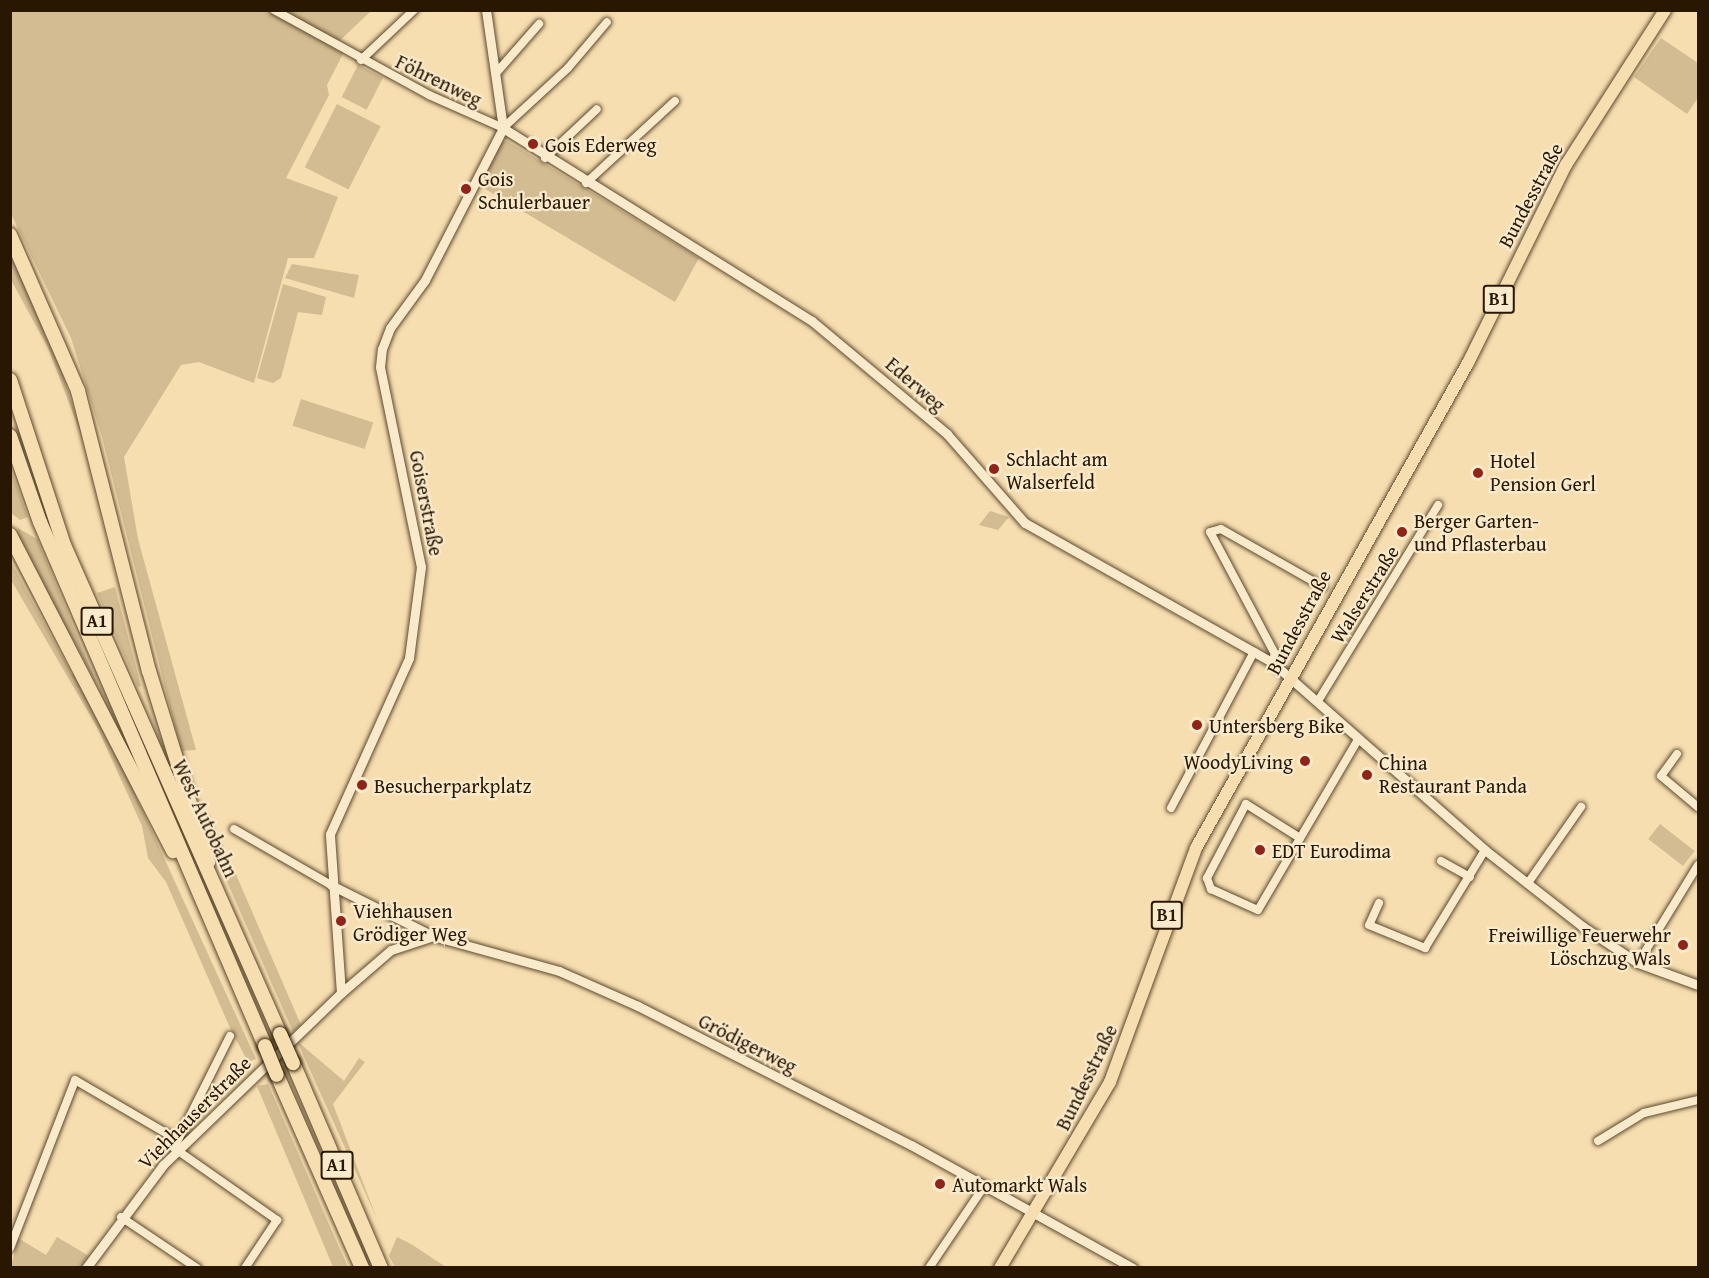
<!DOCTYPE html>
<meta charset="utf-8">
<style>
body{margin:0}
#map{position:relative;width:1709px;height:1278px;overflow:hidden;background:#f7deb0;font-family:"Gentium Book Plus",serif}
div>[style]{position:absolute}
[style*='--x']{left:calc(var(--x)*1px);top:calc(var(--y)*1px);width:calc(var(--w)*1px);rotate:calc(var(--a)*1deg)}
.green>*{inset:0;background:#d4bc92;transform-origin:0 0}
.roads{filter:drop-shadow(0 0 2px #5c492e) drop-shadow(0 0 2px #5c492e)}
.minor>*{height:8px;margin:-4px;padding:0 4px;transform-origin:4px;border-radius:4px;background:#faeacc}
.tertiary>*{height:9px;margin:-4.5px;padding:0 4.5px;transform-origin:4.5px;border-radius:4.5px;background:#faeacc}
.primary>*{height:12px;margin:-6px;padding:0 6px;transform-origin:6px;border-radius:6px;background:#f7deb0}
.motorway>*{height:14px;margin:-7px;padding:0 7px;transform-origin:7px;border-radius:7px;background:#f7deb0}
.bridges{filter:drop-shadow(0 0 2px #291702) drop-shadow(0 0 2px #291702)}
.motorway-bridge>*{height:14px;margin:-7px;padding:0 7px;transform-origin:7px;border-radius:7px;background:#f7deb0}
.dots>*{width:16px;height:16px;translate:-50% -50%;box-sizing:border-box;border:3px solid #faeacc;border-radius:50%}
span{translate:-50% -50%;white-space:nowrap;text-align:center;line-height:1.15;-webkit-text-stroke:4.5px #faeacc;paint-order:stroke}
.shield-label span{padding:2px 4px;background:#faeacc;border:2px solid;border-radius:4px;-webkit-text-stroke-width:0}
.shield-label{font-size:18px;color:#291702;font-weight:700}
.street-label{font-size:20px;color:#291702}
.poi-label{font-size:20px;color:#291702}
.left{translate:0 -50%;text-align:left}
.right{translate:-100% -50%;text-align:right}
.frame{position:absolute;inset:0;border:12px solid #291702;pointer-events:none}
</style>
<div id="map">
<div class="green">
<div style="clip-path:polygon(10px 11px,371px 11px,334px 46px,344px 52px,327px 85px,329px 95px,286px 178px,338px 197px,314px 258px,288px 258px,254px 383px,199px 362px,181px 365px,124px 457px,138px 539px,196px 750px,181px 751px,102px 437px,71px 338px,11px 214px)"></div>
<div style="clip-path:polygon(1661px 38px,1698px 63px,1698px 98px,1687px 114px,1634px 77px)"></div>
<div style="left:358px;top:65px;width:28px;height:36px;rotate:27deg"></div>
<div style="left:337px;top:104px;width:49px;height:71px;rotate:27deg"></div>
<div style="clip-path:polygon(507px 141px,699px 258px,675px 302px,477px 184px,498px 143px)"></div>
<div style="clip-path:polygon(10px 253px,54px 347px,87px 450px,48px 348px,11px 280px)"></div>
<div style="clip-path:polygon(292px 264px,359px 275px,354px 298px,285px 278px)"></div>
<div style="clip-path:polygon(283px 284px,326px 297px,322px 315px,298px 312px,281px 378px,273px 383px,257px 378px)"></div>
<div style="left:301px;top:399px;width:76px;height:28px;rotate:18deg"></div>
<div style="clip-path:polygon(11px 470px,28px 517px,20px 520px,11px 513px)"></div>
<div style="clip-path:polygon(990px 511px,1009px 517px,998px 530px,979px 525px)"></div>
<div style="clip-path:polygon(18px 528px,37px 539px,98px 686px,16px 535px)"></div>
<div style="clip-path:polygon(10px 560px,71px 673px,85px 685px,256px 1059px,248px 1062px,231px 1030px,166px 882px,148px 858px,142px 826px,98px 729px,11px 580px)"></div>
<div style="clip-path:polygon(115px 587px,141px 686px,138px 687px,97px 593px)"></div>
<div style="clip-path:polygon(209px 812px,301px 1025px,293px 1032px,225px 877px,202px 815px)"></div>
<div style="left:1660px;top:824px;width:44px;height:19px;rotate:38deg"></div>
<div style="clip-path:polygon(297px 1041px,344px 1081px,359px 1058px,365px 1062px,333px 1104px,377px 1219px)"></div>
<div style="clip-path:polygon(268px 1084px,331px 1229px,348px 1267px,333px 1267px,257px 1086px)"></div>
<div style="clip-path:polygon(57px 1237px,89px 1256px,81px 1267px,11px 1267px,18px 1238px,46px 1255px)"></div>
<div style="clip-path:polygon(397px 1237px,411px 1244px,446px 1267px,395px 1267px,389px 1256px)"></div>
</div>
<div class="roads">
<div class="minor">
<div style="--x:274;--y:10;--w:177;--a:28.7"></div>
<div style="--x:429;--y:95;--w:81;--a:24"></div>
<div style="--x:503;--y:128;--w:88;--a:-42.7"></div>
<div style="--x:568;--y:68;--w:60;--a:-49.7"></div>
<div style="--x:361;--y:60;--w:73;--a:-43.3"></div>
<div style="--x:497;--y:72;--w:64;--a:-48.8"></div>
<div style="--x:545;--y:158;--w:71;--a:-43.3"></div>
<div style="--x:586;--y:183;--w:121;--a:-42.7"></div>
<div style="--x:1272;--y:662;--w:9;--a:-69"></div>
<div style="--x:1275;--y:654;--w:138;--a:-118"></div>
<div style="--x:1210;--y:532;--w:11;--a:-15"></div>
<div style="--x:1221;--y:529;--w:117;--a:29.6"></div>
<div style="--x:1318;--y:701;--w:230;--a:-58.5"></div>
<div style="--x:1677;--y:754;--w:27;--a:126"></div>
<div style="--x:1661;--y:776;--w:48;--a:40"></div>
<div style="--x:1171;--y:808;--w:177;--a:-62"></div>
<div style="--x:234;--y:829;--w:112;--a:30"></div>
<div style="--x:1300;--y:838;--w:64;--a:-147.8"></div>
<div style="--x:1246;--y:804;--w:84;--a:117.8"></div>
<div style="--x:1207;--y:878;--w:12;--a:70"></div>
<div style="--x:1211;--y:889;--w:51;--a:24.1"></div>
<div style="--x:1258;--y:910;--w:199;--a:-59.6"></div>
<div style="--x:1441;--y:861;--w:33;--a:29"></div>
<div style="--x:1528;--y:883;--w:93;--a:-55.1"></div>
<div style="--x:1379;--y:903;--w:24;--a:114"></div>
<div style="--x:1369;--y:925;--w:61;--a:22.3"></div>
<div style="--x:1425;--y:948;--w:115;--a:-58.5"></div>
<div style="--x:1638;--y:963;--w:115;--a:-58.5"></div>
<div style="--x:230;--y:1036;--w:125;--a:116.6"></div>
<div style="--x:174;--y:1148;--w:126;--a:35"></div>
<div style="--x:277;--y:1220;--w:58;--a:123.7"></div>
<div style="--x:1598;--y:1141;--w:54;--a:-31.3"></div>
<div style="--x:1644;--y:1113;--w:56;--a:-13.5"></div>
<div style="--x:121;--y:1217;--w:92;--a:33.9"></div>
<div style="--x:10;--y:1248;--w:180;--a:-68.8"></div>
<div style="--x:75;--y:1080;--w:117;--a:30.3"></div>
<div style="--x:929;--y:1268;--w:100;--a:-56"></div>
</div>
<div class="tertiary">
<div style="--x:503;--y:128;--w:364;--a:32"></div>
<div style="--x:812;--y:321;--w:176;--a:39.9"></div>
<div style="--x:947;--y:434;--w:118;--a:48.8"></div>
<div style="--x:1025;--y:523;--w:283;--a:29.4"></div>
<div style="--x:1272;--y:662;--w:284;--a:41.4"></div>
<div style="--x:1485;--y:850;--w:123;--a:38.1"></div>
<div style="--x:1582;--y:926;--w:67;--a:33.5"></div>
<div style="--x:1638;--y:963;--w:64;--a:20.1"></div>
<div style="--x:331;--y:885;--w:114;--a:26.6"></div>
<div style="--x:341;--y:993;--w:159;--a:-94"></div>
<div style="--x:330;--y:834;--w:193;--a:-65.8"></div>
<div style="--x:409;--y:658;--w:92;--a:-82.5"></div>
<div style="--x:421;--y:567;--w:204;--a:-101.6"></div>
<div style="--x:380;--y:367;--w:18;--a:-84"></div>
<div style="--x:382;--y:349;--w:22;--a:-69"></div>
<div style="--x:390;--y:328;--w:59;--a:-53.9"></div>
<div style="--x:425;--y:280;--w:171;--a:-62.8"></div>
<div style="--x:503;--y:128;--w:119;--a:-98.2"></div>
<div style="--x:86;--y:1268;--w:129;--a:-53.2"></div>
<div style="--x:163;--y:1165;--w:248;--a:-44"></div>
<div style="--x:341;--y:993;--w:66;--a:-40.7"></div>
<div style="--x:391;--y:950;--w:44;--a:-18.4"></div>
<div style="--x:433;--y:936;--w:131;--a:15.5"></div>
<div style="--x:559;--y:971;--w:86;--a:23.9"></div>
<div style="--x:638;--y:1006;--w:306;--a:27"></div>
<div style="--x:911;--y:1145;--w:254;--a:29"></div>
</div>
<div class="primary">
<div style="--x:1000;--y:1268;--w:216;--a:-59.4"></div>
<div style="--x:1110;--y:1082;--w:249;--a:-69.8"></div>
<div style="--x:1196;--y:848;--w:556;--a:-60.72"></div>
<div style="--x:1468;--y:363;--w:221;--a:-63.7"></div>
<div style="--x:1566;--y:165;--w:184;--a:-57.4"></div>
</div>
<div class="motorway">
<div style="--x:10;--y:235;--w:170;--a:66.4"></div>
<div style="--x:78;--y:391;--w:289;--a:75.8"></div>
<div style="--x:149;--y:671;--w:200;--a:72.8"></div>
<div style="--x:10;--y:380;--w:174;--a:71.9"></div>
<div style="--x:64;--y:545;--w:535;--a:66.17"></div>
<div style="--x:10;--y:436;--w:91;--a:70.8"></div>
<div style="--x:40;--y:522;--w:570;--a:66.76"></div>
<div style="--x:10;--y:535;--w:356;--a:62.7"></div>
<div style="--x:293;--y:1063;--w:223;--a:66.8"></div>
<div style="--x:277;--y:1075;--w:211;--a:66.2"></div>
</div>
</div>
<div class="bridges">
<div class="motorway-bridge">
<div style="--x:280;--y:1034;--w:32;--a:66"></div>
<div style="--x:265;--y:1046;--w:31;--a:68"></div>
</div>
</div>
<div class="dots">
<div style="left:533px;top:144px;background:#8f2418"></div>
<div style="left:466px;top:189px;background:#8f2418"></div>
<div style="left:994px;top:469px;background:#8f2418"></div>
<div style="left:1478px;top:473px;background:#8f2418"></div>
<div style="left:1402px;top:532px;background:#8f2418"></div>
<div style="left:1197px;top:725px;background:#8f2418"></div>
<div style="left:1305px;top:761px;background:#8f2418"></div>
<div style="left:1367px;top:775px;background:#8f2418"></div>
<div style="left:362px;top:785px;background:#8f2418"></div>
<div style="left:1260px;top:850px;background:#8f2418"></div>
<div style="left:341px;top:921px;background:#8f2418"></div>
<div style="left:1683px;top:945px;background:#8f2418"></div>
<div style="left:940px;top:1184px;background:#8f2418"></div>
</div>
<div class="shield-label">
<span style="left:1499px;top:299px">B1</span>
<span style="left:97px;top:621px">A1</span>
<span style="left:1167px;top:915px">B1</span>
<span style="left:337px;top:1165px">A1</span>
</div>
<div class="street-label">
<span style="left:439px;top:80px;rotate:26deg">Föhrenweg</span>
<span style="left:1530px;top:195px;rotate:-62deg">Bundesstraße</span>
<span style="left:916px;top:384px;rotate:41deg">Ederweg</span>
<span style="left:427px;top:503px;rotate:79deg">Goiserstraße</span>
<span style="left:1364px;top:594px;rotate:-58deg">Walserstraße</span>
<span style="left:1298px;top:622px;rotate:-62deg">Bundesstraße</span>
<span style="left:206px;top:818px;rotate:65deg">West Autobahn</span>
<span style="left:748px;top:1043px;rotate:27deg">Grödigerweg</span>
<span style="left:1086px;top:1077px;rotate:-64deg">Bundesstraße</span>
<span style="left:194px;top:1112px;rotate:-45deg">Viehhauserstraße</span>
</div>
<div class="poi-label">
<span class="left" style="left:545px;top:144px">Gois Ederweg</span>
<span class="left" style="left:478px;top:190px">Gois<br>Schulerbauer</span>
<span class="left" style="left:1006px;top:470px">Schlacht am<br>Walserfeld</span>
<span class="left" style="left:1490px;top:472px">Hotel<br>Pension Gerl</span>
<span class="left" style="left:1414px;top:532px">Berger Garten-<br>und Pflasterbau</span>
<span class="left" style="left:1209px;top:725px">Untersberg Bike</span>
<span class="right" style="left:1293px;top:761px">WoodyLiving</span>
<span class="left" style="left:1379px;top:774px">China<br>Restaurant Panda</span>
<span class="left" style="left:374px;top:785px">Besucherparkplatz</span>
<span class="left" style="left:1272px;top:850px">EDT Eurodima</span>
<span class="left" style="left:353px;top:922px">Viehhausen<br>Grödiger Weg</span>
<span class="right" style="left:1671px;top:946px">Freiwillige Feuerwehr<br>Löschzug Wals</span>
<span class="left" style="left:952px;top:1184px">Automarkt Wals</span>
</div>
<div class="frame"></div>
</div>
